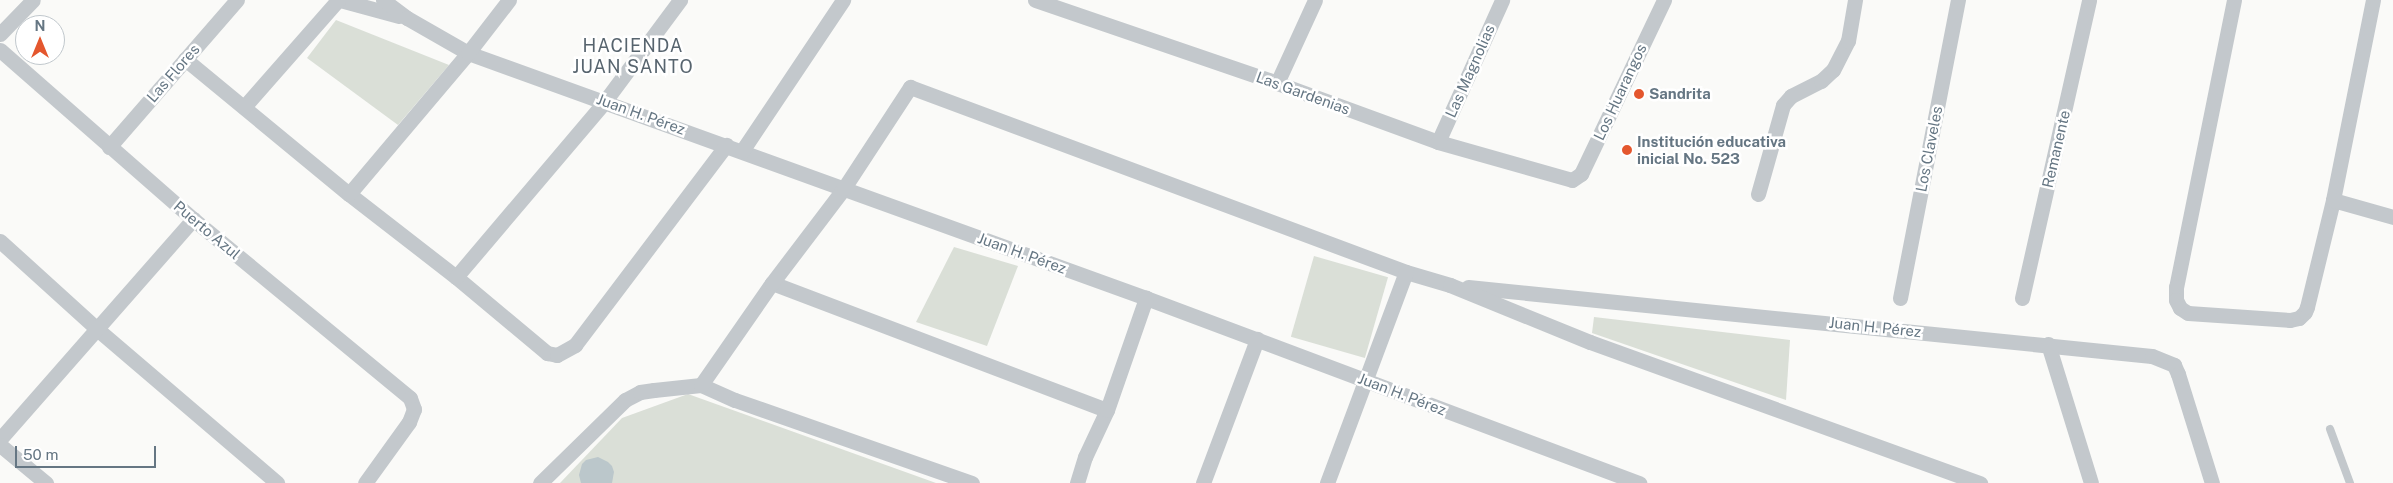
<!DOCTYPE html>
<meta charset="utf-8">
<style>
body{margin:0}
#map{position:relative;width:2393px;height:483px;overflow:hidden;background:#fafaf8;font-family:"Public Sans",sans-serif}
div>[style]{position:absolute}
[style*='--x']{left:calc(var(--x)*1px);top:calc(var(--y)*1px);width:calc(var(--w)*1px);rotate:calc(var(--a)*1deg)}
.green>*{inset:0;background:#dadfd7;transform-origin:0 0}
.water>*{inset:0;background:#bbc7cb}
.lane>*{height:8px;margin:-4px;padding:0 4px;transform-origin:4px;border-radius:4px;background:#c3c8cc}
.street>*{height:15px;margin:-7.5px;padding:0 7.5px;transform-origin:7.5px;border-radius:7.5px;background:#c3c8cc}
.dots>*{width:14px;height:14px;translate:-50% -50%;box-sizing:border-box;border:2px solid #fff;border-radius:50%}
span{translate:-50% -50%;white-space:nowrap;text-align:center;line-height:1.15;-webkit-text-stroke:5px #fff;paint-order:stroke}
.street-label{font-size:15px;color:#657683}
.poi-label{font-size:15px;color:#657683;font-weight:700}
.left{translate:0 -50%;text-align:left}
.quarter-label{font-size:18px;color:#57646e;letter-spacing:1px}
.north{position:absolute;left:15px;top:15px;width:50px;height:50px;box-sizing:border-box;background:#fff;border:1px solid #c1c8cd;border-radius:50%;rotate:0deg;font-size:14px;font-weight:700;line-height:20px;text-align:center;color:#657683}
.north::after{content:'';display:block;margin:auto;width:18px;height:22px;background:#e4572e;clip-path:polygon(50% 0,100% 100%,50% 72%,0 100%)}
.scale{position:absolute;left:15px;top:446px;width:141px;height:22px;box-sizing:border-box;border:2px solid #657683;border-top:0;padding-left:6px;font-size:15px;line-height:18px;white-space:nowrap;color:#657683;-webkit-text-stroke:4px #fff;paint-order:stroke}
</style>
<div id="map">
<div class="green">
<div style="clip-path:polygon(336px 20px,449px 65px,398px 125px,307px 58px)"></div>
<div style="clip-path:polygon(954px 247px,1018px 266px,987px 346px,916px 322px)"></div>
<div style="left:1314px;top:256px;width:77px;height:84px;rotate:16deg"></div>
<div style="clip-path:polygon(1594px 317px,1790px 340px,1786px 400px,1592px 333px)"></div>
<div style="clip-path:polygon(688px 394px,936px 483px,560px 483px,622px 418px)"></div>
</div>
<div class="water">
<div style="clip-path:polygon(598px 457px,608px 462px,612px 466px,614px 472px,612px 483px,581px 483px,579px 475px,582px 464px,586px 460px)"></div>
</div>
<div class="lane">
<div style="--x:2330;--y:429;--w:58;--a:69.7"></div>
</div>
<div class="street">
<div style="--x:340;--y:0;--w:61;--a:15.2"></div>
<div style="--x:383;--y:0;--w:30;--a:37"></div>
<div style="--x:407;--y:18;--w:70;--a:29.8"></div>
<div style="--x:468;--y:53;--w:721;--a:19.87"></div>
<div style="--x:1146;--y:298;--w:527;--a:20.57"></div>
<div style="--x:1035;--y:0;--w:256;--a:18.9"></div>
<div style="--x:1277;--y:83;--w:171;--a:20.1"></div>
<div style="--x:1438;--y:142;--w:139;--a:15.8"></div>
<div style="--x:1572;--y:180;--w:11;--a:-34"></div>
<div style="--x:1581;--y:174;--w:193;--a:-64.5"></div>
<div style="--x:2234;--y:0;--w:293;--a:101.4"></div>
<div style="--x:2176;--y:287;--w:13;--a:90"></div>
<div style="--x:2176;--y:300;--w:9;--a:63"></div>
<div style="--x:2180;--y:308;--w:9;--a:32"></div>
<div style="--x:2188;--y:313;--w:102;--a:3.9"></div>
<div style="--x:2290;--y:320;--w:9;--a:-13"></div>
<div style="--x:2299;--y:318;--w:8;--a:-45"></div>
<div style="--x:2305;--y:312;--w:5;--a:-68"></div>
<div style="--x:2307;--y:307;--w:110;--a:-76.3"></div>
<div style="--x:2333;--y:200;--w:204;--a:-78.7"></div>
<div style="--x:0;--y:34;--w:47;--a:-45.9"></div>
<div style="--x:0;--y:50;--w:257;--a:41.2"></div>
<div style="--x:193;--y:219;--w:281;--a:39.5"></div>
<div style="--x:410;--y:398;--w:12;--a:70"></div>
<div style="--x:414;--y:409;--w:14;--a:111"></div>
<div style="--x:409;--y:422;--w:75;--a:125.8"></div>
<div style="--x:185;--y:59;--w:212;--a:39.5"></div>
<div style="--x:349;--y:194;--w:135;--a:37.8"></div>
<div style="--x:456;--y:277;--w:119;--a:39.9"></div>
<div style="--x:547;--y:353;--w:10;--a:11"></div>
<div style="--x:557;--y:355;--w:21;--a:-29"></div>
<div style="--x:575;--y:345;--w:251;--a:-52.9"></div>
<div style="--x:1277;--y:83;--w:91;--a:-65.4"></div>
<div style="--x:244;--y:107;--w:142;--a:-48.7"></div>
<div style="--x:1438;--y:142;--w:156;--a:-65.7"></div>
<div style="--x:109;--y:147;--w:195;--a:-49"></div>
<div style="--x:742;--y:151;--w:182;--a:-56.2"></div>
<div style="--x:349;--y:194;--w:185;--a:-49.8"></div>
<div style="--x:468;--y:53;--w:67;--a:-52.3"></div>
<div style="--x:1758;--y:194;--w:92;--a:-74.3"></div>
<div style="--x:1783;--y:105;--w:12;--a:-48"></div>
<div style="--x:1791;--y:96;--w:34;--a:-27"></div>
<div style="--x:1821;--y:81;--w:16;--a:-43"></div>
<div style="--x:1833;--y:70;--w:33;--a:-63"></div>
<div style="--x:1848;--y:41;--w:42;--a:-80.3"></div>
<div style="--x:2333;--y:200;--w:62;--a:15.8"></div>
<div style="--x:0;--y:241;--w:131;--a:42.2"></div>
<div style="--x:97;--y:329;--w:237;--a:40.5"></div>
<div style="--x:456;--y:277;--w:231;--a:-49.7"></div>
<div style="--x:605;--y:101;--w:126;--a:-53.4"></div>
<div style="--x:772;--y:283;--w:358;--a:20.8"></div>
<div style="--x:1468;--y:287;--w:687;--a:5.76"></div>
<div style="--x:2152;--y:356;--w:24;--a:22"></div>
<div style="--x:2174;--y:365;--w:10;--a:66"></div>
<div style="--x:2178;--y:374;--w:114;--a:72.7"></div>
<div style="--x:1900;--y:298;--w:304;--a:-79"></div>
<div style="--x:2022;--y:298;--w:305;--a:-77.3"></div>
<div style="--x:2048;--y:344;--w:145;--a:72.8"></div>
<div style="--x:701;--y:385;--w:37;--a:24"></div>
<div style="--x:735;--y:400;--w:251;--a:19.3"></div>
<div style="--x:0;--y:439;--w:293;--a:-48.7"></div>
<div style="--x:0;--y:445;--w:60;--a:39.6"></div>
<div style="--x:540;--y:483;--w:119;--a:-44.3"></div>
<div style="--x:625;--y:400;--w:17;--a:-28"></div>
<div style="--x:640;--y:392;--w:14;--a:-8"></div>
<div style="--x:654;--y:390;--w:47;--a:-6.1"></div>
<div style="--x:701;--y:385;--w:124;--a:-55.2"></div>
<div style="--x:772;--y:283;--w:119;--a:-52.8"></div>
<div style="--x:844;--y:188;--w:121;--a:-56.8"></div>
<div style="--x:910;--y:87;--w:529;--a:20.45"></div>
<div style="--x:1406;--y:272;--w:46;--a:16.5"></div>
<div style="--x:1450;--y:285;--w:151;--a:22.2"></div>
<div style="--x:1590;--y:342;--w:415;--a:19.9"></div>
<div style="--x:1077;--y:483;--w:27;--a:-73"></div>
<div style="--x:1085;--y:457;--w:52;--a:-64.9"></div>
<div style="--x:1107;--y:410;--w:119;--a:-70.8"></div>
<div style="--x:1203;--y:483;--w:154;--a:-69.4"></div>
<div style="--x:1327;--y:483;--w:225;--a:-69.5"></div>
</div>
<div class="dots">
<div style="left:1639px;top:94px;background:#e4572e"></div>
<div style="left:1627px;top:150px;background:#e4572e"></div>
</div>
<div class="street-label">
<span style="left:1470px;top:71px;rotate:-66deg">Las Magnolias</span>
<span style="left:173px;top:73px;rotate:-49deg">Las Flores</span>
<span style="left:1620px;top:92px;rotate:-65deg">Los Huarangos</span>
<span style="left:1303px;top:93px;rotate:20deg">Las Gardenias</span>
<span style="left:641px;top:114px;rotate:20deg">Juan H. Pérez</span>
<span style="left:1929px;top:149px;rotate:-79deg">Los Claveles</span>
<span style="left:2056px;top:149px;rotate:-77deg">Remanente</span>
<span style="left:207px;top:230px;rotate:40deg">Puerto Azul</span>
<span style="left:1022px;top:253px;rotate:20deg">Juan H. Pérez</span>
<span style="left:1875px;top:327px;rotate:6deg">Juan H. Pérez</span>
<span style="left:1402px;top:394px;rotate:21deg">Juan H. Pérez</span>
</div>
<div class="poi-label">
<span class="left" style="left:1649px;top:94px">Sandrita</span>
<span class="left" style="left:1637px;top:150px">Institución educativa<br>inicial No. 523</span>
</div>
<div class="quarter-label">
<span style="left:633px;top:57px">HACIENDA<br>JUAN SANTO</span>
</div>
<div class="north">N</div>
<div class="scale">50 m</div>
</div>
